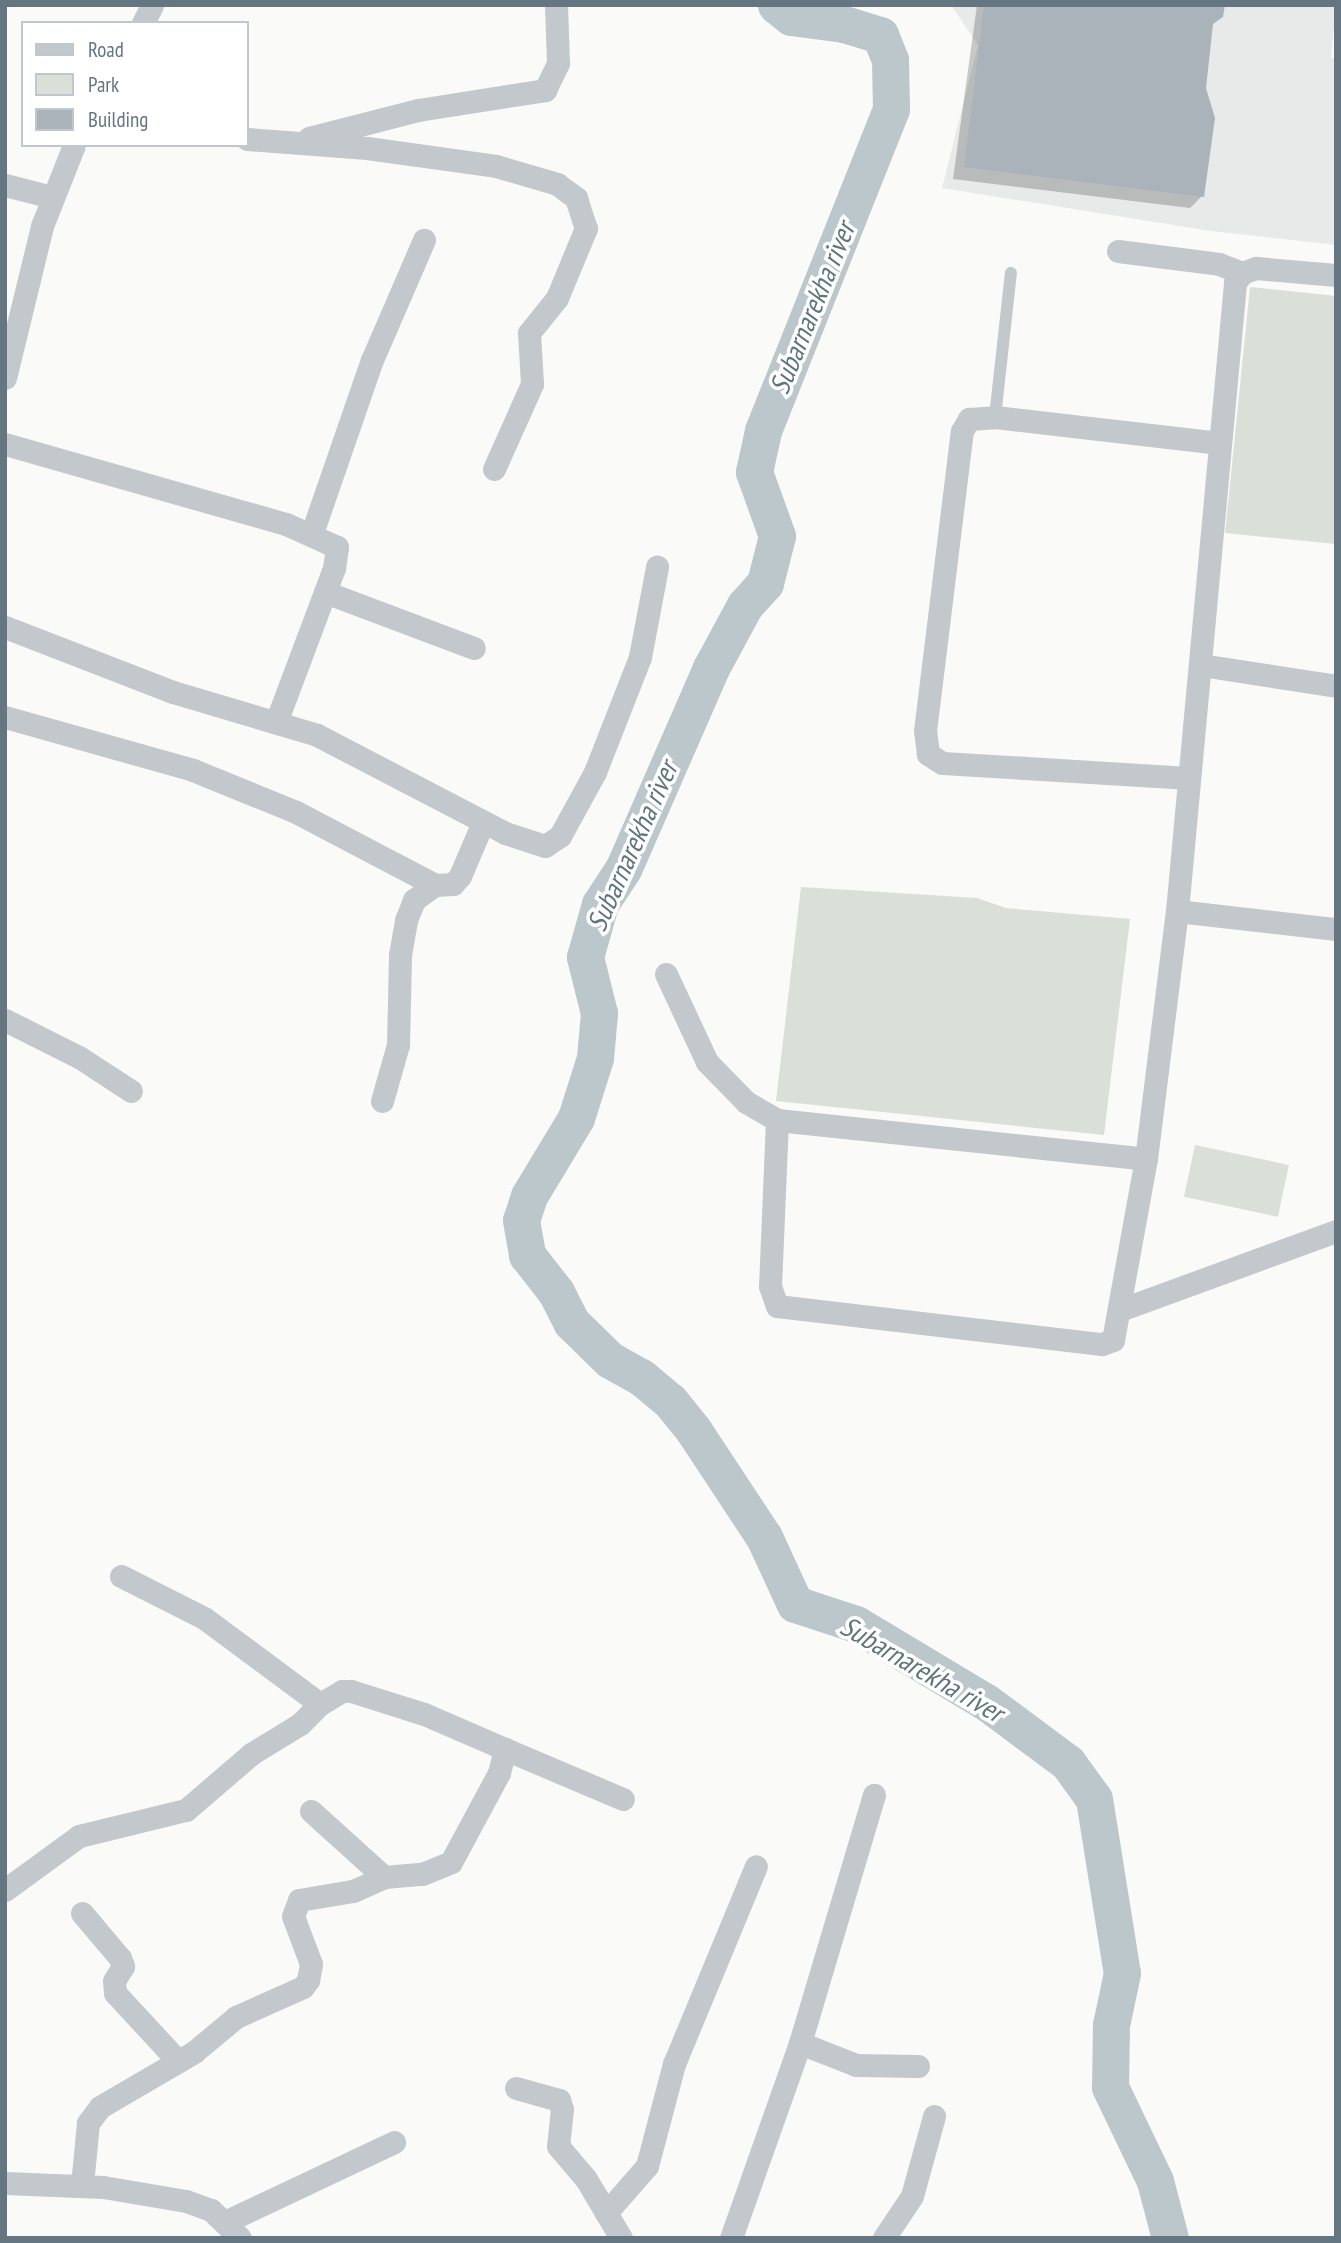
<!DOCTYPE html>
<style>
body{margin:0}
#map{position:relative;width:1341px;height:2243px;overflow:hidden;background:#fafaf8;font-family:"PT Sans Narrow",sans-serif}
div>[style]{position:absolute}
[style*='--x']{left:calc(var(--x)*1px);top:calc(var(--y)*1px);width:calc(var(--w)*1px);rotate:calc(var(--a)*1deg)}
.built>*{inset:0;background:#e8e9e9}
.green>*{inset:0;background:#dadfd7;transform-origin:0 0}
.shadow>*{inset:0;background:#0003}
.river>*{height:37px;margin:-18.5px;padding:0 18.5px;transform-origin:18.5px;border-radius:18.5px;background:#bbc7cb}
.building>*{inset:0;background:#aab3b9}
.service>*{height:12px;margin:-6px;padding:0 6px;transform-origin:6px;border-radius:6px;background:#c3c8cc}
.minor>*{height:23px;margin:-11.5px;padding:0 11.5px;transform-origin:11.5px;border-radius:11.5px;background:#c3c8cc}
span{translate:-50% -50%;white-space:nowrap;text-align:center;line-height:1.15;-webkit-text-stroke:7px #fff;paint-order:stroke}
.water-label{font-size:28px;color:#60757c;font-style:italic}
.frame{position:absolute;inset:0;border:7px solid #657683;pointer-events:none}
.legend{position:absolute;left:21px;top:21px;width:228px;height:126px;box-sizing:border-box;background:#fff;border:2px solid #c1c8cd;margin:0;padding:9px 12px;list-style:none;font-size:21px;color:#657683}
.legend li{display:flex;align-items:center;gap:14px;height:35px}
.legend b{width:35px;border:2px solid #c1c8cd}
</style>
<div id="map">
<div class="built">
<div style="clip-path:polygon(951px 5px,1336px 5px,1331px 58px,1336px 59px,1336px 245px,1211px 231px,942px 188px,978px 45px)"></div>
</div>
<div class="green">
<div style="clip-path:polygon(1250px 287px,1336px 296px,1336px 544px,1225px 533px)"></div>
<div style="clip-path:polygon(801px 887px,977px 898px,1006px 908px,1130px 919px,1104px 1135px,776px 1101px)"></div>
<div style="left:1195px;top:1145px;width:96px;height:53px;rotate:12deg"></div>
</div>
<div class="shadow">
<div style="clip-path:polygon(977px 5px,1222px 5px,1221px 16px,1211px 26px,1204px 88px,1202px 196px,1190px 208px,953px 179px)"></div>
</div>
<div class="river">
<div style="--x:776;--y:5;--w:19;--a:39"></div>
<div style="--x:791;--y:17;--w:53;--a:7.5"></div>
<div style="--x:844;--y:24;--w:38;--a:17"></div>
<div style="--x:880;--y:35;--w:27;--a:68"></div>
<div style="--x:890;--y:60;--w:49;--a:88.8"></div>
<div style="--x:891;--y:109;--w:347;--a:111.7"></div>
<div style="--x:763;--y:431;--w:42;--a:102.4"></div>
<div style="--x:754;--y:472;--w:68;--a:70.2"></div>
<div style="--x:777;--y:536;--w:49;--a:104.3"></div>
<div style="--x:765;--y:583;--w:30;--a:132"></div>
<div style="--x:745;--y:605;--w:72;--a:118.4"></div>
<div style="--x:711;--y:668;--w:219;--a:113.6"></div>
<div style="--x:623;--y:869;--w:42;--a:123.3"></div>
<div style="--x:600;--y:904;--w:55;--a:105.8"></div>
<div style="--x:585;--y:957;--w:58;--a:76"></div>
<div style="--x:599;--y:1013;--w:45;--a:95.1"></div>
<div style="--x:595;--y:1058;--w:63;--a:107.6"></div>
<div style="--x:576;--y:1118;--w:91;--a:121.1"></div>
<div style="--x:529;--y:1196;--w:25;--a:108"></div>
<div style="--x:521;--y:1220;--w:36;--a:80"></div>
<div style="--x:527;--y:1255;--w:47;--a:51.9"></div>
<div style="--x:556;--y:1292;--w:34;--a:63"></div>
<div style="--x:571;--y:1322;--w:54;--a:44.3"></div>
<div style="--x:610;--y:1360;--w:35;--a:29"></div>
<div style="--x:641;--y:1377;--w:38;--a:40"></div>
<div style="--x:670;--y:1401;--w:38;--a:51"></div>
<div style="--x:694;--y:1431;--w:127;--a:56.6"></div>
<div style="--x:764;--y:1537;--w:74;--a:65.2"></div>
<div style="--x:795;--y:1604;--w:64;--a:18.2"></div>
<div style="--x:856;--y:1624;--w:152;--a:31"></div>
<div style="--x:986;--y:1702;--w:102;--a:36.6"></div>
<div style="--x:1068;--y:1763;--w:44;--a:54.2"></div>
<div style="--x:1094;--y:1799;--w:176;--a:80.9"></div>
<div style="--x:1122;--y:1973;--w:53;--a:101.9"></div>
<div style="--x:1111;--y:2025;--w:62;--a:90.9"></div>
<div style="--x:1110;--y:2087;--w:104;--a:64.4"></div>
<div style="--x:1155;--y:2181;--w:59;--a:75.3"></div>
</div>
<div class="building">
<div style="clip-path:polygon(984px 5px,1225px 5px,1223px 17px,1213px 24px,1206px 88px,1215px 118px,1204px 197px,964px 167px)"></div>
</div>
<div class="service">
<div style="--x:995;--y:417;--w:145;--a:-83.7"></div>
</div>
<div class="minor">
<div style="--x:143;--y:23;--w:20;--a:-63"></div>
<div style="--x:309;--y:138;--w:113;--a:-14.4"></div>
<div style="--x:418;--y:110;--w:129;--a:-8.9"></div>
<div style="--x:545;--y:90;--w:30;--a:-64"></div>
<div style="--x:558;--y:63;--w:58;--a:-92"></div>
<div style="--x:247;--y:139;--w:120;--a:4.3"></div>
<div style="--x:367;--y:148;--w:130;--a:7.9"></div>
<div style="--x:496;--y:166;--w:64;--a:16.4"></div>
<div style="--x:557;--y:184;--w:24;--a:36"></div>
<div style="--x:576;--y:198;--w:32;--a:72"></div>
<div style="--x:586;--y:228;--w:76;--a:112.5"></div>
<div style="--x:557;--y:298;--w:45;--a:128.7"></div>
<div style="--x:529;--y:333;--w:51;--a:86.6"></div>
<div style="--x:532;--y:384;--w:93;--a:114.1"></div>
<div style="--x:5;--y:185;--w:49;--a:14.3"></div>
<div style="--x:1118;--y:251;--w:102;--a:7.3"></div>
<div style="--x:1219;--y:264;--w:25;--a:21"></div>
<div style="--x:5;--y:378;--w:156;--a:-76.3"></div>
<div style="--x:42;--y:226;--w:87;--a:-68.4"></div>
<div style="--x:5;--y:444;--w:292;--a:15.9"></div>
<div style="--x:286;--y:524;--w:56;--a:24.3"></div>
<div style="--x:337;--y:547;--w:21;--a:98"></div>
<div style="--x:334;--y:568;--w:165;--a:110.6"></div>
<div style="--x:312;--y:533;--w:183;--a:-70.9"></div>
<div style="--x:372;--y:360;--w:131;--a:-66.6"></div>
<div style="--x:325;--y:592;--w:159;--a:20.6"></div>
<div style="--x:5;--y:627;--w:180;--a:21.2"></div>
<div style="--x:173;--y:692;--w:150;--a:16.6"></div>
<div style="--x:317;--y:735;--w:212;--a:27.5"></div>
<div style="--x:505;--y:833;--w:42;--a:18"></div>
<div style="--x:545;--y:846;--w:18;--a:-34"></div>
<div style="--x:560;--y:836;--w:73;--a:-61.3"></div>
<div style="--x:595;--y:772;--w:123;--a:-68.6"></div>
<div style="--x:640;--y:657;--w:92;--a:-79.3"></div>
<div style="--x:1201;--y:665;--w:137;--a:8.8"></div>
<div style="--x:5;--y:717;--w:195;--a:15.7"></div>
<div style="--x:193;--y:770;--w:111;--a:22.2"></div>
<div style="--x:296;--y:812;--w:157;--a:27.7"></div>
<div style="--x:1189;--y:778;--w:247;--a:-176.5"></div>
<div style="--x:942;--y:763;--w:17;--a:-147"></div>
<div style="--x:928;--y:754;--w:23;--a:-97"></div>
<div style="--x:925;--y:731;--w:302;--a:-83"></div>
<div style="--x:962;--y:431;--w:14;--a:-60"></div>
<div style="--x:969;--y:419;--w:26;--a:-4"></div>
<div style="--x:995;--y:417;--w:226;--a:6.6"></div>
<div style="--x:1177;--y:911;--w:160;--a:6.5"></div>
<div style="--x:666;--y:974;--w:97;--a:65"></div>
<div style="--x:707;--y:1062;--w:56;--a:45.7"></div>
<div style="--x:746;--y:1102;--w:36;--a:30"></div>
<div style="--x:777;--y:1120;--w:371;--a:6"></div>
<div style="--x:5;--y:1020;--w:83;--a:26.6"></div>
<div style="--x:79;--y:1057;--w:62;--a:33.2"></div>
<div style="--x:382;--y:1101;--w:58;--a:-74.1"></div>
<div style="--x:398;--y:1045;--w:90;--a:-88.7"></div>
<div style="--x:400;--y:955;--w:36;--a:-80"></div>
<div style="--x:406;--y:920;--w:22;--a:-68"></div>
<div style="--x:414;--y:900;--w:26;--a:-36"></div>
<div style="--x:435;--y:885;--w:18;--a:-3"></div>
<div style="--x:453;--y:884;--w:11;--a:-49"></div>
<div style="--x:460;--y:876;--w:59;--a:-66.9"></div>
<div style="--x:777;--y:1120;--w:166;--a:92.4"></div>
<div style="--x:770;--y:1286;--w:21;--a:71"></div>
<div style="--x:777;--y:1306;--w:327;--a:6.7"></div>
<div style="--x:1102;--y:1344;--w:12;--a:-20"></div>
<div style="--x:1113;--y:1340;--w:184;--a:-79.7"></div>
<div style="--x:1146;--y:1159;--w:250;--a:-82.9"></div>
<div style="--x:1177;--y:911;--w:631;--a:-84.72"></div>
<div style="--x:1235;--y:283;--w:12;--a:-55"></div>
<div style="--x:1242;--y:273;--w:15;--a:-20"></div>
<div style="--x:1256;--y:268;--w:80;--a:5"></div>
<div style="--x:1120;--y:1310;--w:230;--a:-20.1"></div>
<div style="--x:505;--y:1749;--w:128;--a:23"></div>
<div style="--x:311;--y:1811;--w:98;--a:42.1"></div>
<div style="--x:5;--y:1890;--w:92;--a:-36.1"></div>
<div style="--x:79;--y:1836;--w:110;--a:-13.7"></div>
<div style="--x:186;--y:1810;--w:86;--a:-40.7"></div>
<div style="--x:251;--y:1754;--w:57;--a:-31.5"></div>
<div style="--x:300;--y:1724;--w:28;--a:-45"></div>
<div style="--x:82;--y:1913;--w:59;--a:49.8"></div>
<div style="--x:120;--y:1958;--w:9;--a:69"></div>
<div style="--x:123;--y:1966;--w:17;--a:121"></div>
<div style="--x:114;--y:1981;--w:12;--a:85"></div>
<div style="--x:115;--y:1993;--w:93;--a:47.2"></div>
<div style="--x:800;--y:2043;--w:60;--a:21.4"></div>
<div style="--x:856;--y:2065;--w:62;--a:0.9"></div>
<div style="--x:516;--y:2088;--w:45;--a:15.6"></div>
<div style="--x:559;--y:2100;--w:9;--a:72"></div>
<div style="--x:562;--y:2109;--w:37;--a:96"></div>
<div style="--x:558;--y:2146;--w:43;--a:49.7"></div>
<div style="--x:586;--y:2179;--w:69;--a:59.3"></div>
<div style="--x:5;--y:2183;--w:98;--a:2.3"></div>
<div style="--x:103;--y:2187;--w:84;--a:9.6"></div>
<div style="--x:186;--y:2201;--w:27;--a:20"></div>
<div style="--x:211;--y:2210;--w:40;--a:44"></div>
<div style="--x:82;--y:2185;--w:62;--a:-84.5"></div>
<div style="--x:88;--y:2123;--w:20;--a:-53"></div>
<div style="--x:100;--y:2107;--w:109;--a:-30.3"></div>
<div style="--x:194;--y:2052;--w:55;--a:-39.8"></div>
<div style="--x:236;--y:2017;--w:73;--a:-24.1"></div>
<div style="--x:303;--y:1987;--w:9;--a:-54"></div>
<div style="--x:308;--y:1980;--w:16;--a:-79"></div>
<div style="--x:311;--y:1964;--w:51;--a:-110.6"></div>
<div style="--x:293;--y:1916;--w:17;--a:-69"></div>
<div style="--x:299;--y:1900;--w:55;--a:-9.5"></div>
<div style="--x:353;--y:1891;--w:34;--a:-24"></div>
<div style="--x:384;--y:1877;--w:38;--a:-5"></div>
<div style="--x:422;--y:1874;--w:31;--a:-22"></div>
<div style="--x:451;--y:1862;--w:101;--a:-61.7"></div>
<div style="--x:499;--y:1773;--w:25;--a:-76"></div>
<div style="--x:505;--y:1749;--w:88;--a:-156.6"></div>
<div style="--x:424;--y:1714;--w:77;--a:-162.5"></div>
<div style="--x:351;--y:1691;--w:9;--a:180"></div>
<div style="--x:342;--y:1691;--w:26;--a:149"></div>
<div style="--x:320;--y:1704;--w:144;--a:-143.4"></div>
<div style="--x:204;--y:1618;--w:93;--a:-153.2"></div>
<div style="--x:606;--y:2213;--w:62;--a:-48.9"></div>
<div style="--x:647;--y:2166;--w:106;--a:-75.2"></div>
<div style="--x:674;--y:2064;--w:214;--a:-67.5"></div>
<div style="--x:225;--y:2222;--w:187;--a:-25.3"></div>
<div style="--x:731;--y:2238;--w:207;--a:-70.5"></div>
<div style="--x:800;--y:2043;--w:259;--a:-73.4"></div>
<div style="--x:884;--y:2238;--w:50;--a:-56.3"></div>
<div style="--x:912;--y:2196;--w:83;--a:-74.6"></div>
</div>
<div class="water-label">
<span style="left:812px;top:308px;rotate:-68deg">Subarnarekha river</span>
<span style="left:632px;top:846px;rotate:-66deg">Subarnarekha river</span>
<span style="left:922px;top:1669px;rotate:30deg">Subarnarekha river</span>
</div>
<div class="frame"></div>
<ul class="legend">
<li><b style="height:9px;background:#c3c8cc"></b>Road</li>
<li><b style="height:19px;background:#dadfd7"></b>Park</li>
<li><b style="height:19px;background:#aab3b9"></b>Building</li>
</ul>
</div>
